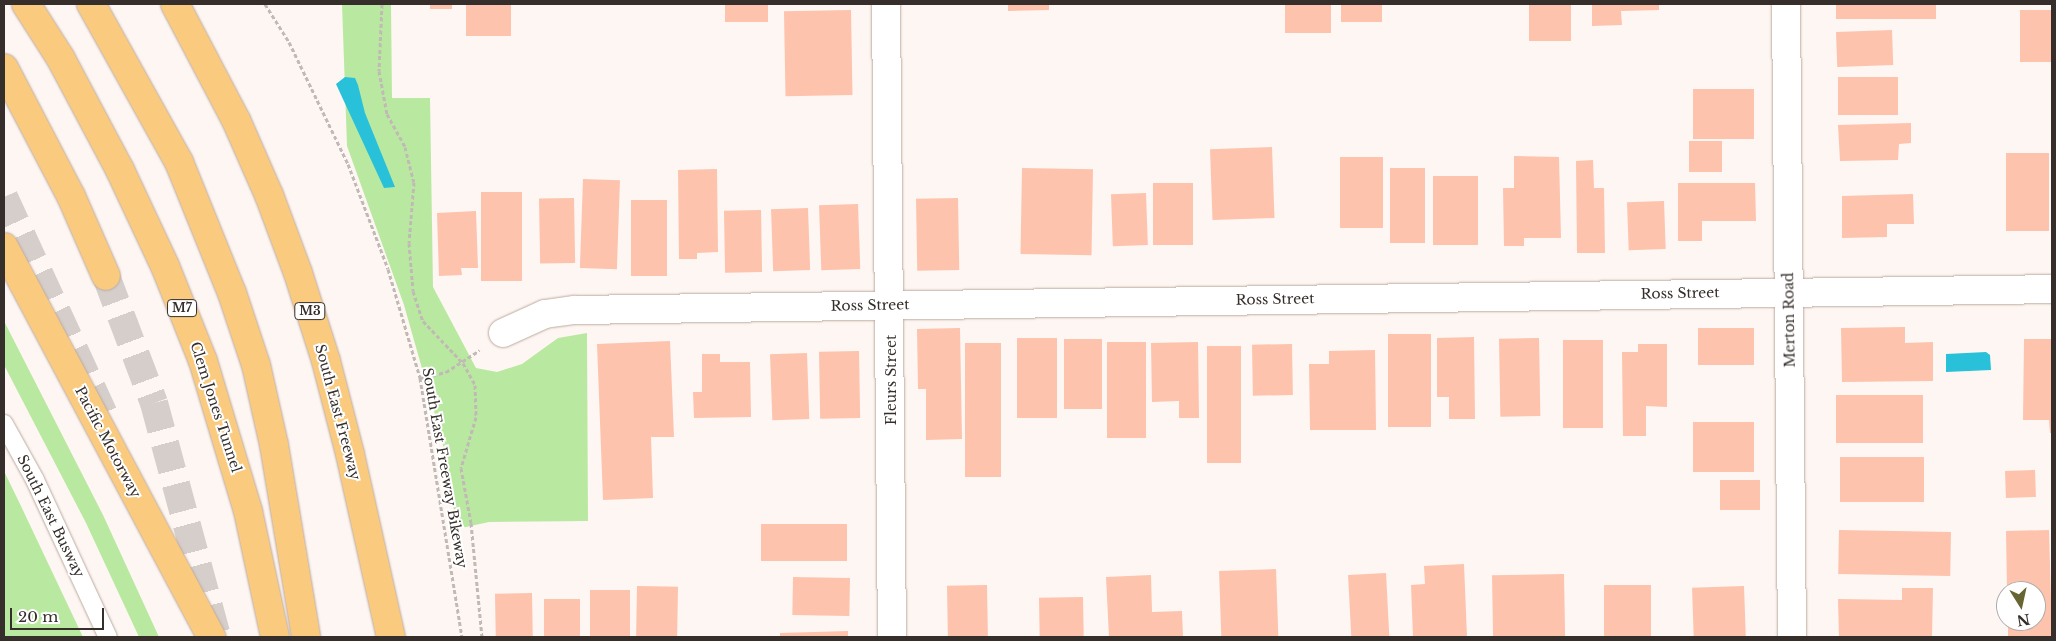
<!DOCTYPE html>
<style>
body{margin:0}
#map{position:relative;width:2056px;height:641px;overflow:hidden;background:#fef6f2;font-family:"Libre Baskerville",serif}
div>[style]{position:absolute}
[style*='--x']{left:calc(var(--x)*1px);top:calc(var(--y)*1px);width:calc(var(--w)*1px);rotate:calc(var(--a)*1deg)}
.green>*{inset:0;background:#b9e9a0}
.water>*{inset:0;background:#29c1da}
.building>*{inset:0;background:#fdc3ad;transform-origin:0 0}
.motorway-tunnel>*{height:28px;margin-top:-14px;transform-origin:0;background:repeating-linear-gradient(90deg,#d6ceca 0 28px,transparent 0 42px)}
.path>*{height:3px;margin-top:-1.5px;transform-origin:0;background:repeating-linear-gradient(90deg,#c0b9b5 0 4px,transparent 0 6.5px)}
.roads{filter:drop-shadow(0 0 1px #bcaaa0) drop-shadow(0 0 1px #bcaaa0)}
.service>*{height:18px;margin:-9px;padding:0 9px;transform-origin:9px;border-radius:9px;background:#fff}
.minor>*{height:28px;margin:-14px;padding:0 14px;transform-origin:14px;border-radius:14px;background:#fff}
.tertiary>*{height:28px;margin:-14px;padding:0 14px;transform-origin:14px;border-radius:14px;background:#fff}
.motorway>*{height:28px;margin:-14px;padding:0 14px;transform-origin:14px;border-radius:14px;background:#faca7e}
span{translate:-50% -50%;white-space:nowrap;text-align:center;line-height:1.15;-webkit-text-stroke:4px #fff;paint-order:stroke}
.shield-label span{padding:1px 4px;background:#fff;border:1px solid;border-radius:4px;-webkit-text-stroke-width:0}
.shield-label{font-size:12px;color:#352e2a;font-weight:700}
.street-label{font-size:14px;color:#352e2a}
.frame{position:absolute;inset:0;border:5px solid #352e2a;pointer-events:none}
.north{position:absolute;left:1996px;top:581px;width:50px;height:50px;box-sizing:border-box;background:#fff;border:1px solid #aeabaa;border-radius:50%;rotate:170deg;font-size:14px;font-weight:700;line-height:20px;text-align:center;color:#352e2a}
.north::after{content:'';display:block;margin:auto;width:18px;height:22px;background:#676532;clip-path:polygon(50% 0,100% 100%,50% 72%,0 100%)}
.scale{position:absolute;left:10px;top:608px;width:94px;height:22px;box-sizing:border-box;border:2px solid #352e2a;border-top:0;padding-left:6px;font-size:15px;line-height:18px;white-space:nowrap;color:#352e2a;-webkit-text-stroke:4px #fff;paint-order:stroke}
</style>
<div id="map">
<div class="green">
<div style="clip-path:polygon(342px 4px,391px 4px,392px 98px,430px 98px,433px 287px,476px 368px,497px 372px,522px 364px,558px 338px,587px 333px,588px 521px,489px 522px,457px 529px,442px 439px,404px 305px,347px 146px)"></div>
<div style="clip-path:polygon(4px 321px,103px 515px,159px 637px,139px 637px,86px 523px,4px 365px)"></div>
<div style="clip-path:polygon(4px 471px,20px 504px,83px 637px,4px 637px)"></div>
</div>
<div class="water">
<div style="clip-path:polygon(345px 77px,355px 78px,358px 85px,365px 113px,395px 187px,384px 188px,336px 84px)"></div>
<div style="clip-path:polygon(1986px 352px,1990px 355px,1991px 370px,1946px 372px,1946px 354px)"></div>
</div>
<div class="building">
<div style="left:430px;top:4px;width:22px;height:5px"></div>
<div style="left:466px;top:4px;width:45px;height:32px"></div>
<div style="left:725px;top:4px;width:43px;height:18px"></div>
<div style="clip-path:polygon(1008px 4px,1049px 4px,1049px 10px,1008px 11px)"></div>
<div style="left:1285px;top:4px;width:46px;height:29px"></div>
<div style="left:1341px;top:4px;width:41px;height:18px"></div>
<div style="left:1529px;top:4px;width:42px;height:37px"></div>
<div style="clip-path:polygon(1592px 4px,1659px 4px,1659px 10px,1621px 11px,1622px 25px,1592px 26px)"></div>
<div style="left:1836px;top:4px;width:100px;height:15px"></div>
<div style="left:851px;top:10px;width:85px;height:67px;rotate:89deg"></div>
<div style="left:2052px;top:10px;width:52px;height:32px;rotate:90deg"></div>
<div style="left:1892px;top:30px;width:35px;height:56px;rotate:88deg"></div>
<div style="left:1898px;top:77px;width:38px;height:60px;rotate:90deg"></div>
<div style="left:1693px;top:89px;width:61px;height:50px"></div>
<div style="clip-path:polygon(1911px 123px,1911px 143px,1899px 144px,1898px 160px,1840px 161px,1838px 125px)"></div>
<div style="left:1722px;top:141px;width:31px;height:33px;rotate:90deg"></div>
<div style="left:1272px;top:147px;width:71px;height:62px;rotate:88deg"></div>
<div style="left:2006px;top:153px;width:43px;height:78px"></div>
<div style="clip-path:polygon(1514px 156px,1559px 157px,1561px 238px,1524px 238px,1524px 246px,1504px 246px,1503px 188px,1514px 188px)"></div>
<div style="left:1340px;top:157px;width:43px;height:71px"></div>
<div style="clip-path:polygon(1593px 160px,1594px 188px,1604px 188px,1605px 253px,1577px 253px,1576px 161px)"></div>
<div style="left:1022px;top:168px;width:71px;height:86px;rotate:1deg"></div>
<div style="left:1390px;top:168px;width:35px;height:75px"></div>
<div style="clip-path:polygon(717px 169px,718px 252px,697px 253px,697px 259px,679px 259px,678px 170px)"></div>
<div style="left:1478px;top:176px;width:69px;height:45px;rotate:90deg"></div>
<div style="left:583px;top:179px;width:37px;height:89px;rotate:2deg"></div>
<div style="left:1193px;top:183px;width:62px;height:40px;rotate:90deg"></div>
<div style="clip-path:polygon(1678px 183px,1755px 183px,1756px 221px,1702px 221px,1702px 241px,1678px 241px)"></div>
<div style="left:481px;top:192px;width:41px;height:89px"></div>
<div style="left:1146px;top:193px;width:52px;height:35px;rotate:88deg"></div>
<div style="clip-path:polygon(1913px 194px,1914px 224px,1887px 224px,1887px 237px,1842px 238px,1842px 196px)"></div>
<div style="left:574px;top:198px;width:65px;height:35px;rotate:89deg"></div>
<div style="left:958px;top:198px;width:72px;height:42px;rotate:89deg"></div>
<div style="left:631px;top:200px;width:36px;height:76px"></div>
<div style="left:1664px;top:201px;width:48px;height:37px;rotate:88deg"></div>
<div style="left:858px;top:204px;width:65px;height:39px;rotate:88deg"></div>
<div style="left:808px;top:208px;width:62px;height:37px;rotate:88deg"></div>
<div style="left:761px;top:210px;width:62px;height:37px;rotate:89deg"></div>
<div style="clip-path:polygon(476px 211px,478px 268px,461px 268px,462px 275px,439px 276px,437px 213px)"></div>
<div style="clip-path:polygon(1905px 327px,1905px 343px,1933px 342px,1933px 381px,1842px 382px,1841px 328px)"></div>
<div style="clip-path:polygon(960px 328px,962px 439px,926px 440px,926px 389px,918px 389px,917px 329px)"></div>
<div style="left:1698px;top:328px;width:56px;height:37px"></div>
<div style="left:1388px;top:334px;width:43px;height:93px"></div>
<div style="clip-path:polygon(1474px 337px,1475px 419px,1449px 419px,1449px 397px,1437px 397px,1437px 338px)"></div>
<div style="left:1017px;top:338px;width:40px;height:80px"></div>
<div style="left:1539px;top:338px;width:78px;height:40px;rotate:89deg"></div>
<div style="left:1064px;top:339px;width:38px;height:70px"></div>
<div style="clip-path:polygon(2024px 339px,2052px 339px,2052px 433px,2050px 433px,2049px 420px,2023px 420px)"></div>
<div style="left:1563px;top:340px;width:40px;height:88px"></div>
<div style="clip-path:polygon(670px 341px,674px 437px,651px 437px,653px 498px,603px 500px,597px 344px)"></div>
<div style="left:1107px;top:342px;width:39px;height:96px"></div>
<div style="clip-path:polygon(1198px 342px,1199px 418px,1179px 418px,1179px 401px,1152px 402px,1151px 343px)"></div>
<div style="left:965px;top:343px;width:36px;height:134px"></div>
<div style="left:1292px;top:344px;width:51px;height:40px;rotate:89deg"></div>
<div style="clip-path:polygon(1638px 344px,1667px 344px,1667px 407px,1646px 406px,1646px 436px,1623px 436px,1622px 352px,1638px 352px)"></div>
<div style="left:1207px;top:346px;width:34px;height:117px"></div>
<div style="clip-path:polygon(1375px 350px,1376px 430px,1310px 430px,1309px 364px,1329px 364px,1329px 351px)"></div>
<div style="left:859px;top:351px;width:67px;height:40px;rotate:89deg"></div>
<div style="left:807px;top:353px;width:66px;height:37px;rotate:88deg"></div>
<div style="clip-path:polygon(702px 354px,720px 354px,720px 362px,750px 362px,751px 417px,694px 418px,693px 392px,702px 392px)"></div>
<div style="left:1923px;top:395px;width:48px;height:87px;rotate:90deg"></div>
<div style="left:1693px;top:422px;width:61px;height:50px"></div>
<div style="left:1840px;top:457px;width:84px;height:45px"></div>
<div style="left:2035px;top:470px;width:27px;height:30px;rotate:88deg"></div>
<div style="left:1760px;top:480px;width:30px;height:40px;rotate:90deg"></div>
<div style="left:761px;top:524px;width:86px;height:37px"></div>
<div style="left:1839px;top:530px;width:112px;height:44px;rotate:1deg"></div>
<div style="clip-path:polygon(2049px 530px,2052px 637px,2008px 637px,2008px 621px,2036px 621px,2036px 591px,2007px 591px,2006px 531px)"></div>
<div style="clip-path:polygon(1464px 564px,1467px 637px,1413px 637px,1411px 585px,1425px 584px,1424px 566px)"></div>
<div style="left:1276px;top:569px;width:68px;height:57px;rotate:88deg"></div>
<div style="left:1386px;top:573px;width:64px;height:38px;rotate:87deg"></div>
<div style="left:1564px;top:574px;width:63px;height:72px;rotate:89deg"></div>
<div style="clip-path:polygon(1151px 575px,1152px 612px,1182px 611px,1183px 637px,1109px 637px,1106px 577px)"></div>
<div style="left:793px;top:577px;width:57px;height:38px;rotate:1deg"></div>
<div style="left:987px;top:585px;width:52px;height:40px;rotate:89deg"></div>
<div style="left:1604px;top:585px;width:47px;height:52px"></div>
<div style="left:637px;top:586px;width:41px;height:51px;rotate:1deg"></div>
<div style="left:1744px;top:586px;width:51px;height:52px;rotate:88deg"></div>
<div style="clip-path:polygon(1902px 588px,1933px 588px,1932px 637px,1839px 637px,1838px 599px,1902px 600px)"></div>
<div style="left:590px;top:590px;width:40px;height:47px"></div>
<div style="left:532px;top:593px;width:44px;height:37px;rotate:89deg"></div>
<div style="left:1083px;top:597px;width:40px;height:44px;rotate:89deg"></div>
<div style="left:544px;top:599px;width:36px;height:38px"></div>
<div style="clip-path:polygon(848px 631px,848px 637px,780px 637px,780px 633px)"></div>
</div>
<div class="motorway-tunnel">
<div style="--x:4;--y:197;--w:251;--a:65.3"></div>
<div style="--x:106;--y:276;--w:136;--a:69.3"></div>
<div style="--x:154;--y:403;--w:242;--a:74.9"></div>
</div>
<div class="path">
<div style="--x:265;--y:4;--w:45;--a:57.7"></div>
<div style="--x:289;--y:42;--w:136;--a:64.2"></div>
<div style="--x:348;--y:164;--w:112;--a:69.1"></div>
<div style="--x:388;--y:269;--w:114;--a:73.6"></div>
<div style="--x:420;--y:378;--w:262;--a:80.8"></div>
<div style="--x:382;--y:4;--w:67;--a:92.6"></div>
<div style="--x:379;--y:71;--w:44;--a:79.5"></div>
<div style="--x:387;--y:114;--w:38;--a:61"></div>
<div style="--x:405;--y:147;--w:36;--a:76"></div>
<div style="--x:414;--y:182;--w:61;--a:94.7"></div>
<div style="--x:409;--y:243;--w:48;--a:85.2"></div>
<div style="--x:413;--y:291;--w:32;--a:72"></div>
<div style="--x:423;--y:321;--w:58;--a:46.4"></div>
<div style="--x:463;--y:363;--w:25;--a:61"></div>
<div style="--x:475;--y:385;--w:32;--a:88"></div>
<div style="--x:476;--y:417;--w:53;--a:106.4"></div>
<div style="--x:461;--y:468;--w:56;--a:79.7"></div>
<div style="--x:471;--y:523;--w:115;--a:84.5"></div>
<div style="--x:420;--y:378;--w:27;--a:-13"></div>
<div style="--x:446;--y:372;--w:40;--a:-32.9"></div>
</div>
<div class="roads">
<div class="service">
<div style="--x:4;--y:424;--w:64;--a:61"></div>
<div style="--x:35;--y:480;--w:173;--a:65.1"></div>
</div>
<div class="minor">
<div style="--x:886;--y:4;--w:633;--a:89.46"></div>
<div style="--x:503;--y:333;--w:46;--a:-24.3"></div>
<div style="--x:545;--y:314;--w:30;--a:-8"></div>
<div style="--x:575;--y:310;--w:1477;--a:-0.81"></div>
</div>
<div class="tertiary">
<div style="--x:1786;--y:4;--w:633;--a:89.46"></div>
</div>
<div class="motorway">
<div style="--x:26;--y:4;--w:65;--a:57.5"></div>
<div style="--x:61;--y:59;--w:126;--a:62"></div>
<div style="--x:120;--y:170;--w:106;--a:64.9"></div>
<div style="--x:165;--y:266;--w:102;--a:68.2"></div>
<div style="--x:203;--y:361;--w:157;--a:73.3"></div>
<div style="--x:248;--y:511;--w:129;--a:77.9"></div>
<div style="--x:91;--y:4;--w:181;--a:60.9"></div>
<div style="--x:179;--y:162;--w:141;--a:68"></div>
<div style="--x:232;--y:293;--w:76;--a:71.6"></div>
<div style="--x:256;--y:365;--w:82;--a:77.3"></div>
<div style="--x:274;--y:445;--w:195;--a:80.5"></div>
<div style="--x:175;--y:4;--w:131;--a:62.3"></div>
<div style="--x:236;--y:120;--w:82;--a:66.3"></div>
<div style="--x:269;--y:195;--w:83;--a:69.6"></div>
<div style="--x:298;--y:273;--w:92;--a:72.3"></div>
<div style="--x:326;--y:361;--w:96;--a:75.5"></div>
<div style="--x:350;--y:454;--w:188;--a:77.4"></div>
<div style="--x:4;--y:68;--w:144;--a:62.4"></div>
<div style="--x:71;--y:196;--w:87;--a:66.4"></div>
<div style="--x:4;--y:247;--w:442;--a:62"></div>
</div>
</div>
<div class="shield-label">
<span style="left:182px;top:308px">M7</span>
<span style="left:310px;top:311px">M3</span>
</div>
<div class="street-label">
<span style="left:1680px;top:293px;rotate:-1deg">Ross Street</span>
<span style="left:1275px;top:299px;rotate:-1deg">Ross Street</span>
<span style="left:870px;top:305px;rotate:-1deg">Ross Street</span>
<span style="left:1789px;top:320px;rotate:-91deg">Merton Road</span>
<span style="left:891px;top:380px;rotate:-90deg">Fleurs Street</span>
<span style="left:216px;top:407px;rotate:72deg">Clem Jones Tunnel</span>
<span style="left:338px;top:412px;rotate:75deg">South East Freeway</span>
<span style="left:108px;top:442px;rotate:62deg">Pacific Motorway</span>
<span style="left:445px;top:468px;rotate:80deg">South East Freeway Bikeway</span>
<span style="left:51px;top:516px;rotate:64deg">South East Busway</span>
</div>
<div class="frame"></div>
<div class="north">N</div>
<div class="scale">20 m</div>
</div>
